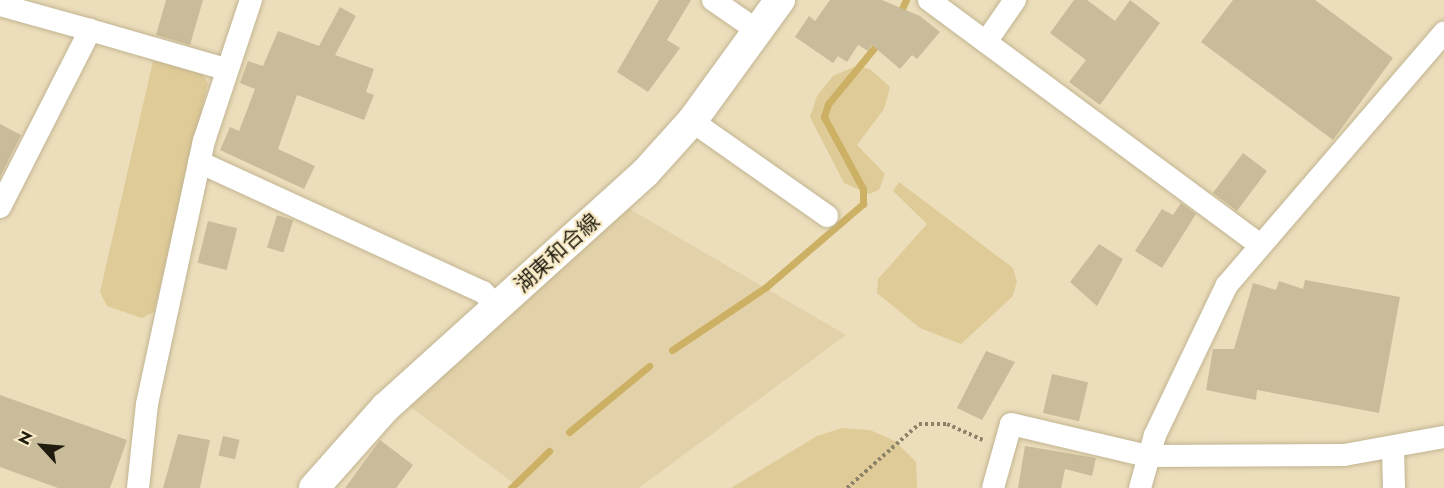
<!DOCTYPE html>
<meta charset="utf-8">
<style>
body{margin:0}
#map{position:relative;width:1444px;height:488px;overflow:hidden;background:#ecdebb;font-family:Jost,"Noto Sans JP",sans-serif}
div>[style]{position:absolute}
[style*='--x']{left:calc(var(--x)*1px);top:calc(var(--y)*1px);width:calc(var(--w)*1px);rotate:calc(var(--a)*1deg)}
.built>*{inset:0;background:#e3d2a9}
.green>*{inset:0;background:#dfcb97}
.stream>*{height:7px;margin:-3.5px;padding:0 3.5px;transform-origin:3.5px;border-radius:3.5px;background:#ccb064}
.building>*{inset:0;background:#c9bc9a;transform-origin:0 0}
.path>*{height:4px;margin-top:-2px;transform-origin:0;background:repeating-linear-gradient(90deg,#8b8269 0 3px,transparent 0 6px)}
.roads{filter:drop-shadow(0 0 2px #c1b492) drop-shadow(0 0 2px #c1b492)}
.minor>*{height:22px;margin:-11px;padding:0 11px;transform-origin:11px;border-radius:11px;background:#fff}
.major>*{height:30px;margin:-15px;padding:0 15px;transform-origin:15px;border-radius:15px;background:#fff}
span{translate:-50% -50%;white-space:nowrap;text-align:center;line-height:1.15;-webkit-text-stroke:4.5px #f9ebc8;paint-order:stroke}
.street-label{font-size:21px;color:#1f1b0e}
.north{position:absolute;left:12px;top:416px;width:60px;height:60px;-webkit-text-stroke:4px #f9ebc8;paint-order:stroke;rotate:296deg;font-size:16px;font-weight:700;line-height:24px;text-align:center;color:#1f1b0e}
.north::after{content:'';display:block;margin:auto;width:21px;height:27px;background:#1f1b0e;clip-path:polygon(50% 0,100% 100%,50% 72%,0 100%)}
</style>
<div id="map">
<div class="built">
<div style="clip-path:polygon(628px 208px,846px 335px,639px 488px,520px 488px,408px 405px)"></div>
</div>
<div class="green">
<div style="clip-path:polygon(153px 61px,201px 72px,208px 83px,154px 312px,142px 318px,107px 306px,100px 292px)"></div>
<div style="clip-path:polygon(856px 66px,870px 69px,890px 87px,884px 109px,857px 145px,885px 174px,879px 190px,869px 194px,844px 183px,810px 117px,817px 96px,833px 76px)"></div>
<div style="clip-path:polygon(899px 182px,1013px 268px,1017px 282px,1012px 297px,961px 344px,920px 328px,877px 293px,878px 279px,927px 224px,893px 191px)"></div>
<div style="clip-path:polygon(842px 428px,870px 430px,895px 441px,916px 462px,917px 488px,731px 488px,817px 436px)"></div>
</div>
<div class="stream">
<div style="--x:898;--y:17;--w:19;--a:-65"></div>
<div style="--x:672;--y:350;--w:113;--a:-33.8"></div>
<div style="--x:766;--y:287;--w:128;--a:-40.6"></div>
<div style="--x:863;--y:204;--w:15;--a:-90"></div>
<div style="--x:863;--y:189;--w:82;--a:-118.4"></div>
<div style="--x:824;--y:117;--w:14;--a:-73"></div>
<div style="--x:828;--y:104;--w:80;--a:-50.6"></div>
<div style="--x:569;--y:432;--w:104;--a:-39.5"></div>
<div style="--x:511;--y:488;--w:53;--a:-44.2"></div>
</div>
<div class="building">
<div style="clip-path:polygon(166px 0,203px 0,190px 45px,156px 35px)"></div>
<div style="clip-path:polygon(659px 0,691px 0,667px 40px,680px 48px,648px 92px,617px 72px)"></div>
<div style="clip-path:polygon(830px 0,882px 0,920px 16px,940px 32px,917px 59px,912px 55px,900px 69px,872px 45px,868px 51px,858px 45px,847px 62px,838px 56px,833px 63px,795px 37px,809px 16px,815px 21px)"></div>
<div style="clip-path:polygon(1074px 0,1087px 0,1115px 21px,1130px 0,1160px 23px,1100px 105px,1069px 82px,1086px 60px,1050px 33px)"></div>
<div style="clip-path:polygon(1233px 0,1315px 0,1393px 58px,1333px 140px,1201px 42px)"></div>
<div style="clip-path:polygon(340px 7px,356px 16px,335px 55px,374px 69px,366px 92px,374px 95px,364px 120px,297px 95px,278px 149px,315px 166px,304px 189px,220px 150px,230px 127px,239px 131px,255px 89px,240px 83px,248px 61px,263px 66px,278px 31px,319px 46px)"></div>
<div style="clip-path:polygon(0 124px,21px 135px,0 177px)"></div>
<div style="left:1243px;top:153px;width:30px;height:50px;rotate:37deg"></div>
<div style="clip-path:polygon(1181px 203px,1196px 214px,1162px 268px,1135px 251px,1162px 209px,1173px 215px)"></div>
<div style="left:277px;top:215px;width:17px;height:34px;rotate:17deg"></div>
<div style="left:208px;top:221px;width:30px;height:43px;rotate:14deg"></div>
<div style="clip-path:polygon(1099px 244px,1123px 259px,1097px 306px,1070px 282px)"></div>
<div style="clip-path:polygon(1305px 280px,1400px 297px,1379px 413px,1257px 390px,1256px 400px,1206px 390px,1213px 349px,1234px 349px,1253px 283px,1276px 290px,1279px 281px,1303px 289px)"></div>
<div style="clip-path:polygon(986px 351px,1015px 362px,982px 420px,957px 408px)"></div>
<div style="left:1052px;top:374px;width:37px;height:40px;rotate:13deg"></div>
<div style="clip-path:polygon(0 395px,127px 440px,110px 488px,58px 488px,0 467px)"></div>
<div style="clip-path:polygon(178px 434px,210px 440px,200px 488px,163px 488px)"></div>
<div style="left:223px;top:436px;width:17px;height:20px;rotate:13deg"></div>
<div style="clip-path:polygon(380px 440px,413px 465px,396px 488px,345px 488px)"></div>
<div style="clip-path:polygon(1025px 446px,1096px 458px,1092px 476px,1065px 469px,1061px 488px,1018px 488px)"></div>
</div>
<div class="path">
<div style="--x:847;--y:488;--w:96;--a:-41.6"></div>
<div style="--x:919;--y:424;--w:28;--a:0"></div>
<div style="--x:947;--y:424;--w:39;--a:24"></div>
</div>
<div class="roads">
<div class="minor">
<div style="--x:713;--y:0;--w:55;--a:34.6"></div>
<div style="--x:929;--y:0;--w:410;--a:36.5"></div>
<div style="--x:0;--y:5;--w:93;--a:15.5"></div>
<div style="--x:986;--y:42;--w:51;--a:-55.4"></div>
<div style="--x:692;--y:121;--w:165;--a:35.1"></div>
<div style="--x:199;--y:162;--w:312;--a:24.6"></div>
<div style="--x:483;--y:292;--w:21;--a:47"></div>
<div style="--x:0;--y:207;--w:199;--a:-63"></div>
<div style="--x:90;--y:30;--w:141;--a:16.1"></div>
<div style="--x:1393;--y:447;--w:41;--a:88.6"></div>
<div style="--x:138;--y:488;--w:84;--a:-83.9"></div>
<div style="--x:147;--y:404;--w:269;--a:-77.8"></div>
<div style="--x:204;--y:141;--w:149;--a:-71.6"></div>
<div style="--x:993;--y:488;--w:66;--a:-74.3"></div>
<div style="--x:1011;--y:424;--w:140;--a:13.2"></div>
<div style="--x:1147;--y:456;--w:197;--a:-0.3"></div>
<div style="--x:1344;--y:455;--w:102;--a:-10.2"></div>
<div style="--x:1140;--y:488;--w:55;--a:-74.2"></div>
<div style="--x:1155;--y:435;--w:166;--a:-64.4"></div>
<div style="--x:1227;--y:285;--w:333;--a:-49.3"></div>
</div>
<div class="major">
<div style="--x:314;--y:488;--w:108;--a:-48.4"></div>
<div style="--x:386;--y:407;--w:350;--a:-42.1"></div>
<div style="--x:646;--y:172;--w:69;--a:-48"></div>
<div style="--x:692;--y:121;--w:150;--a:-54"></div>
</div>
</div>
<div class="street-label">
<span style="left:557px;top:253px;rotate:-42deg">湖東和合線</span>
</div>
<div class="north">N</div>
</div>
